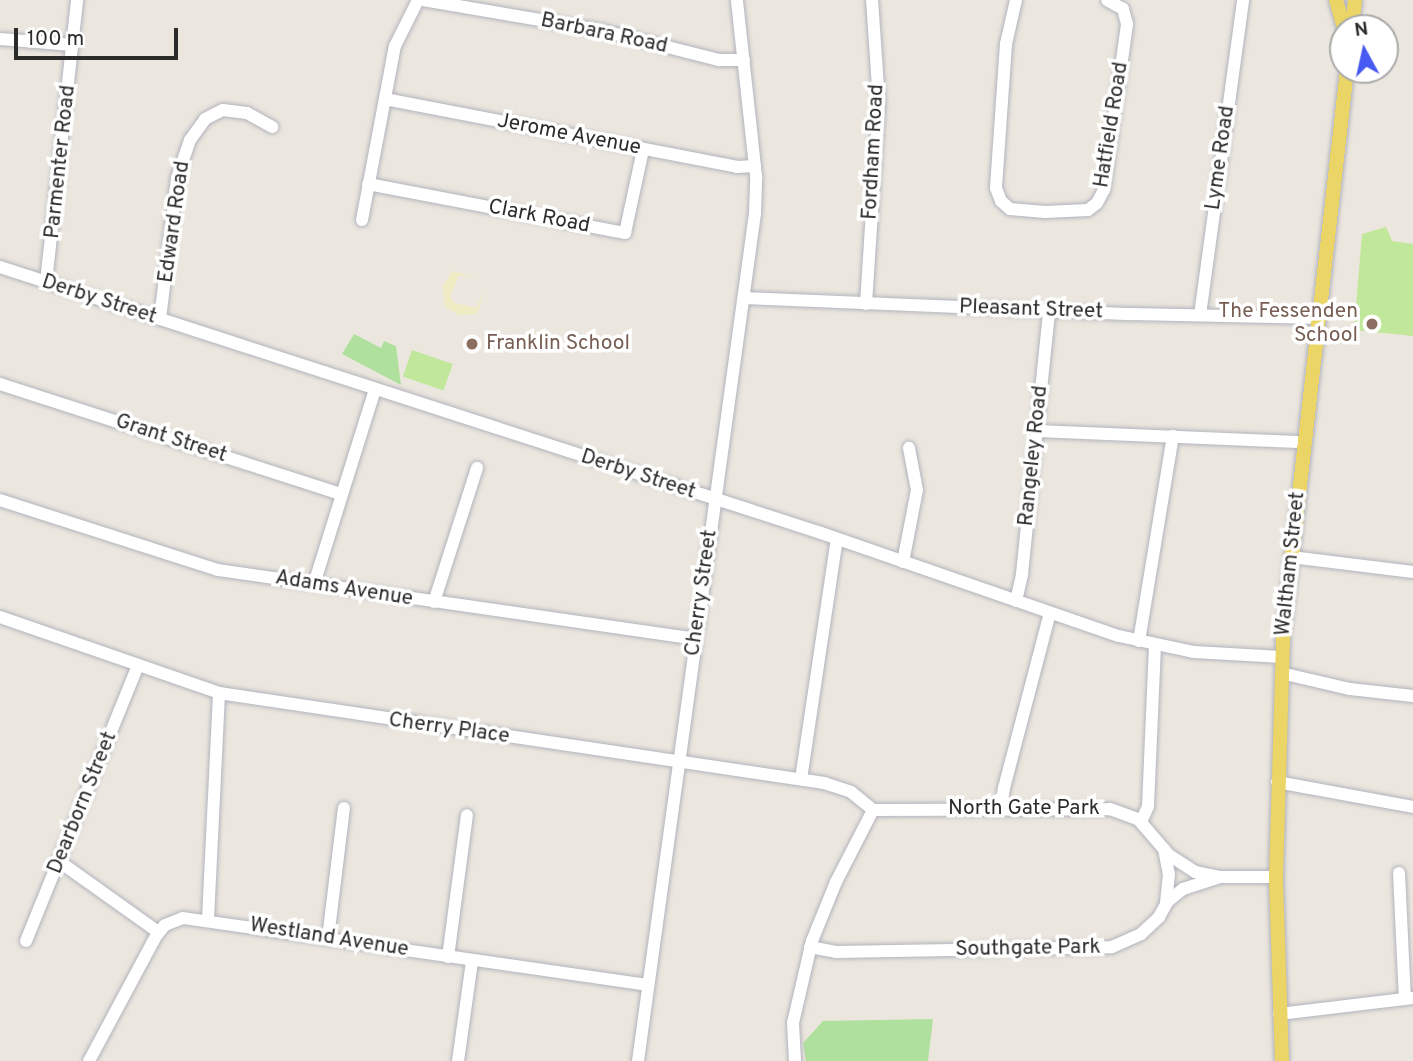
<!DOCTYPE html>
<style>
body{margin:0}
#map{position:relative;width:1413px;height:1061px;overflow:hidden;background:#ece7de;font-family:Overpass,sans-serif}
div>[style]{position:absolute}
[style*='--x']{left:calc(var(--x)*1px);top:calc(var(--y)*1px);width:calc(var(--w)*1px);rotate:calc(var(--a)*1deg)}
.green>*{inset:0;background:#afe09e}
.sand>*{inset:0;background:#efecc3}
.pitch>*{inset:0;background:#c0e79a;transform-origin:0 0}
.roads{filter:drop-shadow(0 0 2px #b2b3be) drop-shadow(0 0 2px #b2b3be)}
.minor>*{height:12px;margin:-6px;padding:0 6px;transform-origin:6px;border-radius:6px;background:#fff}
.major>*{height:14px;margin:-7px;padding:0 7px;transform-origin:7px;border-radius:7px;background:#ead566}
.dots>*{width:19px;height:19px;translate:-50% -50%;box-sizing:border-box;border:4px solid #fff;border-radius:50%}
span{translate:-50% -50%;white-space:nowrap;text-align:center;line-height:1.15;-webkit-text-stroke:7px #fff;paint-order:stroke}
.street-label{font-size:21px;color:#2b2b2b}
.education-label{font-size:21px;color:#785e54}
.right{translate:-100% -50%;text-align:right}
.left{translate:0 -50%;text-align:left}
.north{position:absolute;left:1329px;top:14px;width:70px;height:70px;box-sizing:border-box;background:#fff;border:2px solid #aaa;border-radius:50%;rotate:352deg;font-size:19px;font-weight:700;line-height:28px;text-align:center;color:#2b2b2b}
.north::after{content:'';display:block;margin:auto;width:24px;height:32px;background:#475af1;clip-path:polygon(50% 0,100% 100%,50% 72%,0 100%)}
.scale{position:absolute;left:14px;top:28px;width:164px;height:32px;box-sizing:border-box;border:4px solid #2b2b2b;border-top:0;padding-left:9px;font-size:21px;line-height:24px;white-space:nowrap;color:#2b2b2b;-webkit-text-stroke:5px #fff;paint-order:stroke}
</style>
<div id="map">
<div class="green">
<div style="clip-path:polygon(354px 334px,381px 348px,384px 341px,396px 346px,401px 385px,342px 354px)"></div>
<div style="clip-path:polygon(933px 1019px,928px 1061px,806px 1061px,803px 1043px,823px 1021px)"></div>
</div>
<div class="sand">
<div style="clip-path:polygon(453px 271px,480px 279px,459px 275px,450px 296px,454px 303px,477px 308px,485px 286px,478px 312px,474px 314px,459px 315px,445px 306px,443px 286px)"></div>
</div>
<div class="pitch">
<div style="clip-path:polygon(1386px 227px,1392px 241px,1413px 244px,1413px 336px,1354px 330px,1362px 234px)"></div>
<div style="left:412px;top:350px;width:43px;height:28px;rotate:19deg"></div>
</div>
<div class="roads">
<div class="minor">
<div style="--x:423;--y:0;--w:184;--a:9.7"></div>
<div style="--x:604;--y:31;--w:119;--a:14.2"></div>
<div style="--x:719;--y:60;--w:25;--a:0"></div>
<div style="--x:1016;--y:0;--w:45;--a:102.8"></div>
<div style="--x:1006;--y:44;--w:144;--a:94"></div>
<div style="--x:996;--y:188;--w:14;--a:69"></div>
<div style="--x:1001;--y:201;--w:12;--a:42"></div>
<div style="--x:1010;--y:209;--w:35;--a:5"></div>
<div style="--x:1045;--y:212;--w:43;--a:-2.7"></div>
<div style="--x:1088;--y:210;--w:11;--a:-38"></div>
<div style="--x:1097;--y:203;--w:15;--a:-62"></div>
<div style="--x:1104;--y:190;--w:168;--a:-82.1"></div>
<div style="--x:1127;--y:24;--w:16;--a:-105"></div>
<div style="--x:1123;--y:9;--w:18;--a:-151"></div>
<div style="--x:0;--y:39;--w:73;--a:4.7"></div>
<div style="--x:385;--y:99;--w:359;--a:10.9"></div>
<div style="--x:737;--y:167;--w:18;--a:-3"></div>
<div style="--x:368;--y:184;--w:262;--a:10.8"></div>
<div style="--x:625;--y:233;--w:85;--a:-77.8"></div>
<div style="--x:362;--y:220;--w:177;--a:-79.3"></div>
<div style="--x:395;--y:46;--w:51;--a:-63.4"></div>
<div style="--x:0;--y:267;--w:863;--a:17.95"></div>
<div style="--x:821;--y:533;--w:315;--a:19.1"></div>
<div style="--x:1119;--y:636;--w:77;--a:12"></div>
<div style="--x:1194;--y:652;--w:88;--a:3.3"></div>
<div style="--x:46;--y:282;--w:284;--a:-83.7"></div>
<div style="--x:744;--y:298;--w:388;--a:2.4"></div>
<div style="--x:1132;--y:314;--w:185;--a:1.2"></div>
<div style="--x:866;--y:304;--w:202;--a:-86.3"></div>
<div style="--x:879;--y:102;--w:102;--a:-93.9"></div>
<div style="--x:1200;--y:315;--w:318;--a:-82.2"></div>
<div style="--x:160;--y:319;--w:142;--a:-83.1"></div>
<div style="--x:177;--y:178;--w:40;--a:-71.1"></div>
<div style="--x:190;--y:140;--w:26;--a:-54"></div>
<div style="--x:205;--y:119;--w:20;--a:-27"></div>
<div style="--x:223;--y:110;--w:24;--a:7"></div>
<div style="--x:247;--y:113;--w:29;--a:29"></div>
<div style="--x:0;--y:384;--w:358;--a:17.9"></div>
<div style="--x:1037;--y:431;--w:266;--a:2.4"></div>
<div style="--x:0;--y:500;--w:229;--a:17.8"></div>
<div style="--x:218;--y:570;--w:483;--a:8.2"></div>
<div style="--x:1291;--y:557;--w:123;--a:7"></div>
<div style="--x:903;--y:562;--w:73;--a:-79"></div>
<div style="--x:917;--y:490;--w:43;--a:-100.8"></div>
<div style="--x:314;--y:584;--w:204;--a:-72.6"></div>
<div style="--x:1016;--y:601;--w:28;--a:-77"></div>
<div style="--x:1022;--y:574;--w:264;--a:-84.1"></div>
<div style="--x:434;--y:602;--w:141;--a:-72.2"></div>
<div style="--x:0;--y:617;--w:232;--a:19.1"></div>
<div style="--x:219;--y:693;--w:612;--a:8.46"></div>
<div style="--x:824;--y:783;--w:28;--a:18"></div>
<div style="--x:851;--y:792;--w:28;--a:39"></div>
<div style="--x:1139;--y:641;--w:208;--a:-80.6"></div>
<div style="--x:1281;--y:673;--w:71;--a:13.1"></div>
<div style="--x:1350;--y:689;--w:63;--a:6.3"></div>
<div style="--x:801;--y:779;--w:243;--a:-81.5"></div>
<div style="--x:1277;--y:782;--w:138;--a:10.4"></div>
<div style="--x:1001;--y:809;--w:21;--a:-82"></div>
<div style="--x:1004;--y:788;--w:181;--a:-75.3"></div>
<div style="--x:873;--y:810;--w:237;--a:-0.2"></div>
<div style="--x:1110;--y:809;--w:30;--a:20"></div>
<div style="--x:1138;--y:819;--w:48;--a:49.3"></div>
<div style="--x:1169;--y:855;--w:31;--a:33"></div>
<div style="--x:1195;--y:872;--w:25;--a:11"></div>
<div style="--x:1220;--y:877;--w:56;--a:0"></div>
<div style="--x:1141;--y:822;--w:17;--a:-66"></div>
<div style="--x:1148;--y:806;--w:160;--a:-87.5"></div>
<div style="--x:1164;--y:849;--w:25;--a:79"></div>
<div style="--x:1169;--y:874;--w:29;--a:96"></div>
<div style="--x:60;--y:862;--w:120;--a:35.5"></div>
<div style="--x:1399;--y:873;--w:126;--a:87.3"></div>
<div style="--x:208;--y:919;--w:226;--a:-87.2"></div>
<div style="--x:328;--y:938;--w:131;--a:-83"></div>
<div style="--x:26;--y:941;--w:298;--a:-67.9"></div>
<div style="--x:810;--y:947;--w:26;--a:11"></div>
<div style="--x:836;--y:952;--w:276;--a:-1"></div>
<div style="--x:1112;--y:947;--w:32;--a:-24"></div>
<div style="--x:1141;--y:934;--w:25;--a:-43"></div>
<div style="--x:1159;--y:917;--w:18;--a:-61"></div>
<div style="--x:1168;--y:901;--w:19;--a:-39"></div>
<div style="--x:1183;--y:889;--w:39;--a:-18"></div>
<div style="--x:448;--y:957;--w:143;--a:-82.4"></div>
<div style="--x:1279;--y:1014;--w:135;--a:-6.8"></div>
<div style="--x:89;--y:1061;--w:142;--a:-61.8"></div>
<div style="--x:156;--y:936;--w:14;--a:-51"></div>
<div style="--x:165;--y:925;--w:19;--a:-21"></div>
<div style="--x:183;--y:918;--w:470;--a:8.2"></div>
<div style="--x:458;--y:1061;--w:101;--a:-82"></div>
<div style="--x:638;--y:1061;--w:856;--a:-82.14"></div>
<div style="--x:755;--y:213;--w:37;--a:-88"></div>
<div style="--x:756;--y:176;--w:177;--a:-96.2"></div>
<div style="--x:795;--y:1061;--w:38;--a:-93"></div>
<div style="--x:793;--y:1023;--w:84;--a:-77"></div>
<div style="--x:812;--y:941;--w:64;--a:-67.9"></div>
<div style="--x:836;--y:882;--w:81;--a:-62.8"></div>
</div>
<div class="major">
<div style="--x:1336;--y:0;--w:29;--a:74"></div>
<div style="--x:1352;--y:28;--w:28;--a:-84"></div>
<div style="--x:1282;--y:1061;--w:184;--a:-91.9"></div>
<div style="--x:1276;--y:877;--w:241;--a:-88.3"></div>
<div style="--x:1283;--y:636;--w:570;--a:-83.55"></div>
</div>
</div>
<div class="dots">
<div style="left:1372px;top:324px;background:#8d6e63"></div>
<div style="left:472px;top:344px;background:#8d6e63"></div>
</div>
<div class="street-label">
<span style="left:604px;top:34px;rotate:12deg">Barbara Road</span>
<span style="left:1112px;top:125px;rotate:-81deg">Hatfield Road</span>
<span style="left:569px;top:135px;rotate:11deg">Jerome Avenue</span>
<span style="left:874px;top:152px;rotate:-87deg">Fordham Road</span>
<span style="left:1221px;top:158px;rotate:-82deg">Lyme Road</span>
<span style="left:61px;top:162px;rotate:-84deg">Parmenter Road</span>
<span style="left:539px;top:217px;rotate:11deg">Clark Road</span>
<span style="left:175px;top:222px;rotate:-82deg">Edward Road</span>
<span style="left:99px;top:300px;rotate:18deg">Derby Street</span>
<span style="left:1031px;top:310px;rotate:2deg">Pleasant Street</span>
<span style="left:171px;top:439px;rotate:18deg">Grant Street</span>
<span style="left:1034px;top:456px;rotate:-84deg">Rangeley Road</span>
<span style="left:638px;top:475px;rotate:18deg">Derby Street</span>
<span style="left:1291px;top:564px;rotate:-84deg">Waltham Street</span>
<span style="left:344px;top:589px;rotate:9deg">Adams Avenue</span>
<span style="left:702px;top:593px;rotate:-82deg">Cherry Street</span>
<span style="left:449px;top:729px;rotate:8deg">Cherry Place</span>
<span style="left:83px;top:803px;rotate:-68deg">Dearborn Street</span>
<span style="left:1024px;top:809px">North Gate Park</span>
<span style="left:329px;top:938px;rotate:9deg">Westland Avenue</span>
<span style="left:1028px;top:949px;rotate:-1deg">Southgate Park</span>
</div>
<div class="education-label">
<span class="right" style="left:1358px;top:324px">The Fessenden<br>School</span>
<span class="left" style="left:486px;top:344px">Franklin School</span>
</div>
<div class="north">N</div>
<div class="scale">100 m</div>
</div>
